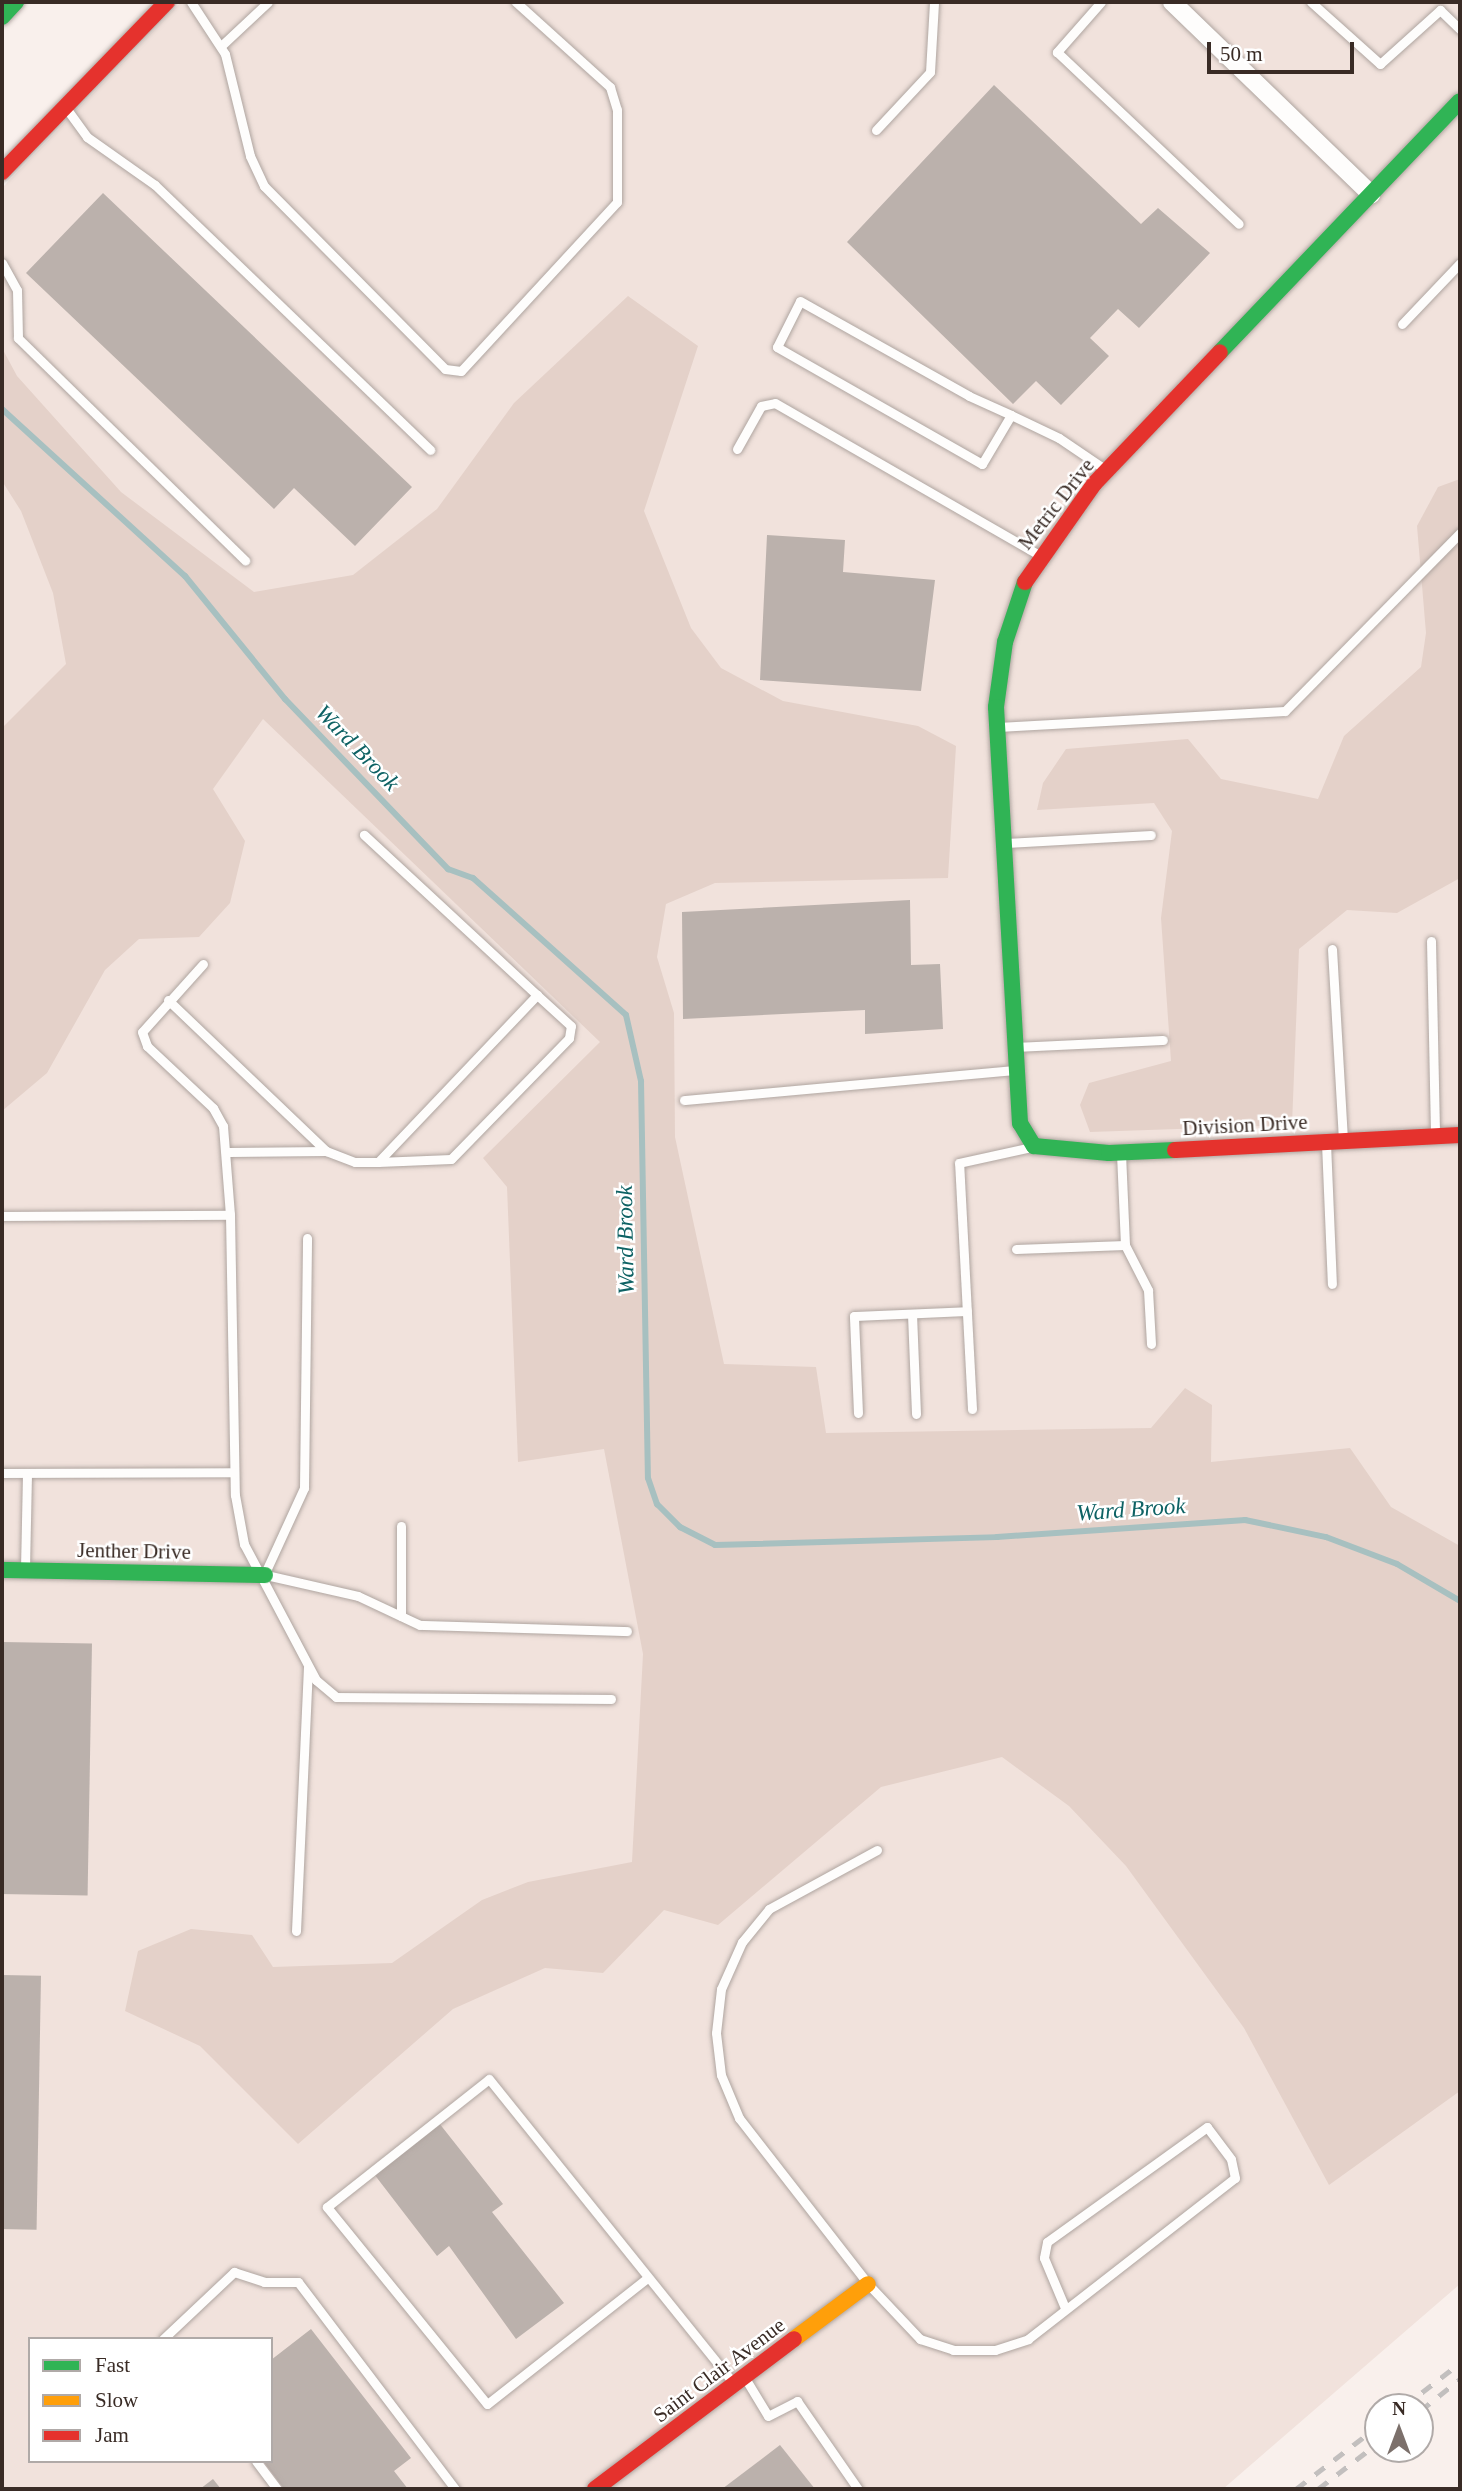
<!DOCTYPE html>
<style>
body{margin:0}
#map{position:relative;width:1462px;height:2491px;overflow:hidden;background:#f9f0ec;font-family:Georgia,serif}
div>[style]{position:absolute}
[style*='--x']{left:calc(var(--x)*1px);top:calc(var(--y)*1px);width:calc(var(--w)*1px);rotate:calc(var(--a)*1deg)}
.built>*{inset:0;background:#f1e2dc}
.green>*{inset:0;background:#e4d1c9}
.stream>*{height:6px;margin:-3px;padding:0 3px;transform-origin:3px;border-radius:3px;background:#a7c0c0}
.building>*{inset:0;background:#bbb1ac;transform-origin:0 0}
.roads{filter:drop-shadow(0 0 2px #afa5a0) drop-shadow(0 0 2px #afa5a0)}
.lane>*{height:9px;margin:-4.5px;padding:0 4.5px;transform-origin:4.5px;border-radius:4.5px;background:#fefdfc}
.street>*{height:18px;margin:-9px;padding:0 9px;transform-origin:9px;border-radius:9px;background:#fefdfc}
.fast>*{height:16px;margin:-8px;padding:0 8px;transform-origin:8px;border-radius:8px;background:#30b455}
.slow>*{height:16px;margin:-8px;padding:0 8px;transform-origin:8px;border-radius:8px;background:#ff9f0a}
.jam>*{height:16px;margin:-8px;padding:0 8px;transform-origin:8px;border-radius:8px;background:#e5322d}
.rail>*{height:5px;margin-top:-2.5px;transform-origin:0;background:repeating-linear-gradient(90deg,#c2bfbe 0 12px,transparent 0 24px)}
span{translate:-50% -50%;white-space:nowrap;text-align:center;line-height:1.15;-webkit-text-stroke:5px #fff;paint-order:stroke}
.street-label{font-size:21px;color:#392b25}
.water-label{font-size:23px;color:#0e6264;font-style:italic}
.frame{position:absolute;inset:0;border:4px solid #392b25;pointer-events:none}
.legend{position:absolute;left:28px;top:2337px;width:245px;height:126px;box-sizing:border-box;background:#fff;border:2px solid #b0aaa8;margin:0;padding:9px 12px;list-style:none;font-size:21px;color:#392b25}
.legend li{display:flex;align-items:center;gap:14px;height:35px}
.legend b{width:35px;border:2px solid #b0aaa8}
.north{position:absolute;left:1364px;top:2393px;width:70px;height:70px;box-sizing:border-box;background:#fff;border:2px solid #b0aaa8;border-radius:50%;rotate:0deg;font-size:19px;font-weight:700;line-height:28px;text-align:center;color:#392b25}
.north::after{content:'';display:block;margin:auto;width:24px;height:32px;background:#7c706b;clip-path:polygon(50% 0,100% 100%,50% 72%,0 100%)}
.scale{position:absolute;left:1207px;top:42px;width:147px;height:32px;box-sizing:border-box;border:4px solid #392b25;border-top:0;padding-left:9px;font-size:21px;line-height:24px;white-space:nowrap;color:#392b25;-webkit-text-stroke:5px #fff;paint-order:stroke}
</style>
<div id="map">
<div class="built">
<div style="clip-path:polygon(evenodd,181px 2px,1460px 2px,1460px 2284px,1223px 2489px,2px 2489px,2px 188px,181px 2px,30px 2339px,271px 2339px,271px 2461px,30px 2461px,30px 2339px)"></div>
</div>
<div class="green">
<div style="clip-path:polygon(628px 296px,698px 346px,644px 511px,691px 628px,721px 668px,783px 701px,918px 726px,956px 746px,948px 878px,715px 883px,666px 904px,657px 957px,674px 1013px,675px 1137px,724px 1364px,816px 1367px,826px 1433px,1151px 1428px,1185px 1388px,1212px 1405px,1211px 1462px,1350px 1448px,1391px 1507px,1460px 1546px,1460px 2091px,1329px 2185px,1244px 2028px,1126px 1866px,1069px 1806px,1002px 1757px,881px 1787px,718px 1925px,664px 1910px,603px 1973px,545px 1968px,453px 2009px,298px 2144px,200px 2046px,125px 2011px,138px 1951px,191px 1929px,252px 1935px,273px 1967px,392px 1963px,482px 1900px,528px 1882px,632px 1862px,643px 1654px,604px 1449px,518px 1462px,507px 1187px,483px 1158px,600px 1042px,263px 719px,213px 789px,245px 841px,230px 903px,199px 937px,139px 939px,105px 970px,47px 1073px,2px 1111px,2px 728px,66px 664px,53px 593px,21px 511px,2px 481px,2px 348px,17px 376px,121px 492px,254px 592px,353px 575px,437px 509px,514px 403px)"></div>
<div style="clip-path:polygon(1460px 479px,1460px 878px,1397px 913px,1347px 910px,1299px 949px,1292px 1125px,1090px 1132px,1080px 1105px,1089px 1083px,1171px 1061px,1161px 918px,1172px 831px,1154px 803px,1037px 810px,1043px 783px,1066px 749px,1188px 739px,1221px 779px,1318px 799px,1344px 736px,1421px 667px,1426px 633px,1417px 526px,1438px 487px)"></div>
</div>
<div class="stream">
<div style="--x:2;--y:409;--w:248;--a:42.4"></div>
<div style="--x:185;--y:576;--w:159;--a:50.9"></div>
<div style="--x:285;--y:699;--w:236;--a:46.2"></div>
<div style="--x:448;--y:869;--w:27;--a:20"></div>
<div style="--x:473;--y:878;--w:205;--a:41.8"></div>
<div style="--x:626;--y:1015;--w:68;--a:77.2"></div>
<div style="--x:641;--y:1081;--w:397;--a:89"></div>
<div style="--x:648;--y:1478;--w:28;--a:71"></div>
<div style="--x:657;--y:1504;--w:33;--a:45"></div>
<div style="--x:680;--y:1527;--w:39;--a:27"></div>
<div style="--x:715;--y:1545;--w:282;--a:-1.6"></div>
<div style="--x:997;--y:1537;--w:249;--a:-3.9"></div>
<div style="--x:1245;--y:1520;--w:83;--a:11.9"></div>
<div style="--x:1326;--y:1537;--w:76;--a:20.8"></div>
<div style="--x:1397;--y:1564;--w:73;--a:30.4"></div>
</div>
<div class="building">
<div style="clip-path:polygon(994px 85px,1141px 224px,1158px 208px,1210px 253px,1139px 328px,1118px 309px,1090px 338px,1109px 356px,1061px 405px,1036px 381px,1013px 404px,847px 242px)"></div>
<div style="clip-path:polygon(103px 193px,412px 487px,355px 546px,294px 488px,274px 509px,26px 273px)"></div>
<div style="clip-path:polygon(767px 535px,845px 540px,843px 572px,935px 580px,921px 691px,760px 680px)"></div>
<div style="clip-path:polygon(910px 900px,911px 965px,940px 964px,943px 1029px,865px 1034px,865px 1010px,683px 1019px,682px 912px)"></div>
<div style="left:2px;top:1642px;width:90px;height:252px;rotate:1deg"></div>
<div style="left:2px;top:1975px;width:39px;height:254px;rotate:1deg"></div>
<div style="clip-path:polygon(439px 2123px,503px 2204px,492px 2212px,564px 2303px,516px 2339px,449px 2246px,437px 2256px,374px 2174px)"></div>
<div style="clip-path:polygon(311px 2329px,411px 2458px,394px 2471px,408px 2489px,284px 2489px,263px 2461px,271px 2461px,271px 2360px)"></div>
<div style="clip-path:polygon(780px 2445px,815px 2489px,722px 2489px)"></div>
<div style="clip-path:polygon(213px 2479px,221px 2489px,200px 2489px)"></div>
</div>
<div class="roads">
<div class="lane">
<div style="--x:191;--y:2;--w:62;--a:56.8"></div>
<div style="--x:225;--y:54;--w:105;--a:76.2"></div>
<div style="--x:250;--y:156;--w:33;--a:65"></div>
<div style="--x:264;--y:186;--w:257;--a:45.3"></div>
<div style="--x:445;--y:369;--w:16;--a:7"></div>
<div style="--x:461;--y:371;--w:230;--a:-47.3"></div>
<div style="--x:617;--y:202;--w:92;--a:-90"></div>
<div style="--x:617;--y:110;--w:24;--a:-107"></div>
<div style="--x:610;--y:87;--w:127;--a:-137.9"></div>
<div style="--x:1101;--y:2;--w:67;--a:131.3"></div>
<div style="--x:1057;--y:52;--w:250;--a:43.4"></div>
<div style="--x:1311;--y:2;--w:93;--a:41.9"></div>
<div style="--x:1380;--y:64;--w:81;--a:-42"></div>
<div style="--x:1440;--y:10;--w:28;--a:44"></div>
<div style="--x:221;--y:46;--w:64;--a:-43.1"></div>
<div style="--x:66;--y:108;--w:36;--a:54"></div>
<div style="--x:87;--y:137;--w:83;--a:35.2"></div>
<div style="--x:155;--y:185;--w:382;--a:43.9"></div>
<div style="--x:876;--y:130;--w:79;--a:-47"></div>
<div style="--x:930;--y:72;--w:70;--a:-86.7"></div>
<div style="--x:2;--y:263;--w:31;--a:61"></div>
<div style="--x:17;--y:290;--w:48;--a:88.8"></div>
<div style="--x:18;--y:338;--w:318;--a:44.4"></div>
<div style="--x:1402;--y:324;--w:84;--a:-46.4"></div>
<div style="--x:1011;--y:415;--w:57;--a:120.6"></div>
<div style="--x:982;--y:464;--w:236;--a:-150.3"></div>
<div style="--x:777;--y:347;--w:51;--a:-63.4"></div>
<div style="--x:800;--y:301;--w:194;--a:29.3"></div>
<div style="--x:969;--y:396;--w:46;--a:24.3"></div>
<div style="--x:1011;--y:415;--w:53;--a:25.6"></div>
<div style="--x:1059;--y:438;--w:57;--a:34.2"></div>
<div style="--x:737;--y:449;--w:49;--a:-60.8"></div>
<div style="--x:761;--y:406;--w:14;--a:-12"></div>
<div style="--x:775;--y:403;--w:303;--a:29.9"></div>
<div style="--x:998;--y:727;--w:287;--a:-3.2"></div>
<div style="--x:1285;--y:711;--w:250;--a:-45.5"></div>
<div style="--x:1006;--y:843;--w:145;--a:-3.2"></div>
<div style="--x:1431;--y:941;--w:193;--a:88.8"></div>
<div style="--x:1332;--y:949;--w:190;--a:86.7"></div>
<div style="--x:203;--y:964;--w:91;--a:131.9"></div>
<div style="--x:142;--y:1032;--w:15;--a:70"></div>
<div style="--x:147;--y:1046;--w:91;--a:43.2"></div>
<div style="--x:213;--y:1108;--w:21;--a:61"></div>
<div style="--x:223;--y:1126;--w:89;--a:85.5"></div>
<div style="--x:168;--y:1000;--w:219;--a:43.7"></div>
<div style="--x:326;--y:1151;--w:31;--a:21"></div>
<div style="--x:355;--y:1162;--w:23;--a:0"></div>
<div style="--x:378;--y:1162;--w:231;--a:-46.4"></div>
<div style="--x:537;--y:995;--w:236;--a:-137.2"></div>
<div style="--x:1014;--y:1047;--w:149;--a:-2.7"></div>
<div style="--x:684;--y:1100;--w:330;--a:-5.2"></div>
<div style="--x:1326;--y:1143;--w:141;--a:87.6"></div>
<div style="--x:229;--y:1152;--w:97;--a:-0.6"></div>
<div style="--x:378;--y:1162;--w:73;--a:-2.4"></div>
<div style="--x:451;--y:1159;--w:169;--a:-45.7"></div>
<div style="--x:569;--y:1038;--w:12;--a:-81"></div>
<div style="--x:571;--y:1026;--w:46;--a:-137.6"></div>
<div style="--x:2;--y:1216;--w:228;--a:-0.3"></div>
<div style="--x:230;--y:1215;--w:280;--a:89"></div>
<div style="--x:235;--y:1495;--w:50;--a:79.6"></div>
<div style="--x:244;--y:1544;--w:154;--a:62.1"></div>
<div style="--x:316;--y:1680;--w:26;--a:40"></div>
<div style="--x:336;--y:1697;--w:275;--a:0.4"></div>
<div style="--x:1125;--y:1245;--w:51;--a:62.9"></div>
<div style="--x:1148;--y:1290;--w:54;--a:86.8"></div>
<div style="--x:1016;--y:1249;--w:109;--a:-2.1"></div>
<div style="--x:1125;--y:1245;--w:91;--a:-92.5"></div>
<div style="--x:912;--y:1314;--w:100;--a:87.7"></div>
<div style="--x:972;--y:1409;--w:246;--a:-93"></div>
<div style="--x:959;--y:1163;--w:75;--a:-12.4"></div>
<div style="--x:858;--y:1413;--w:97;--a:-92.4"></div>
<div style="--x:854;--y:1316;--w:113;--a:-2.5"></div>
<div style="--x:2;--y:1473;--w:232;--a:-0.2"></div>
<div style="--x:401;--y:1526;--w:90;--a:90"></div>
<div style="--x:25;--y:1569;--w:96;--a:-88.8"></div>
<div style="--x:265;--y:1573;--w:94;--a:-65.4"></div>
<div style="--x:304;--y:1488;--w:250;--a:-89.3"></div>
<div style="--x:266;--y:1575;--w:94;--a:12.9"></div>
<div style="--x:358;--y:1596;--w:68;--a:25.1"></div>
<div style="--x:420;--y:1625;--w:207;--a:1.7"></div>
<div style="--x:877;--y:1850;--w:123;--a:151.4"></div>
<div style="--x:769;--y:1909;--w:43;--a:129.3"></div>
<div style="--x:742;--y:1942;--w:51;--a:114.1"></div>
<div style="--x:721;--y:1989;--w:44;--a:96.5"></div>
<div style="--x:716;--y:2033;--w:42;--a:83.2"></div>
<div style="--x:721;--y:2075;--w:47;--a:67.3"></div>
<div style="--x:739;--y:2118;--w:210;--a:52.1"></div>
<div style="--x:868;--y:2284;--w:76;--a:46.6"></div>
<div style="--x:920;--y:2339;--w:35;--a:18"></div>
<div style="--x:953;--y:2350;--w:42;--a:0"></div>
<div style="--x:995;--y:2350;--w:35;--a:-18"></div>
<div style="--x:1028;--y:2339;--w:262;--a:-37.9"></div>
<div style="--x:1235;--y:2178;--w:19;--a:-102"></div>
<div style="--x:1231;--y:2159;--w:40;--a:-127"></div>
<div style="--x:1207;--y:2127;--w:197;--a:144.3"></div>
<div style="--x:1047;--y:2242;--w:16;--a:101"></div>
<div style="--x:1044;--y:2258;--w:54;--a:67.2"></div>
<div style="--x:296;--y:1931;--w:264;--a:-87.4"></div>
<div style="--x:646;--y:2279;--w:202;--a:141.8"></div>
<div style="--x:487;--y:2404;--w:254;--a:-129.1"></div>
<div style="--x:327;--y:2207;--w:206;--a:-38.3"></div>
<div style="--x:489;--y:2079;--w:390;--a:51.2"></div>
<div style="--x:163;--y:2339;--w:98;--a:-43.3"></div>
<div style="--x:234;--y:2272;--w:32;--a:18"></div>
<div style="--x:264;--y:2282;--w:34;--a:0"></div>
<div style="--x:298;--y:2282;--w:260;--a:52.8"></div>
<div style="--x:745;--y:2378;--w:44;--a:58.8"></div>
<div style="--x:768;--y:2416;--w:33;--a:-27"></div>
<div style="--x:797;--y:2401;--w:107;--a:55.3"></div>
<div style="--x:256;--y:2461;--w:35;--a:53"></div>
</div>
<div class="street">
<div style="--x:1172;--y:2;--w:277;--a:44"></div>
</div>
<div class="fast">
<div style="--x:2;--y:17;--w:21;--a:-47"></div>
<div style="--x:1220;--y:352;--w:347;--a:-46.3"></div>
<div style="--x:1025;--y:582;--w:63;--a:108.4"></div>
<div style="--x:1005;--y:642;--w:66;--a:97.9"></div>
<div style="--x:996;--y:707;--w:417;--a:86.7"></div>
<div style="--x:1020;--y:1123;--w:27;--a:59"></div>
<div style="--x:1034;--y:1146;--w:75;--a:5.3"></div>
<div style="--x:1109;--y:1153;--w:66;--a:-2.6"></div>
<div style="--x:2;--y:1570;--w:263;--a:1.1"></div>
</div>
<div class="slow">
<div style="--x:794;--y:2339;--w:92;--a:-36.6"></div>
</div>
<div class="jam">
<div style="--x:2;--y:172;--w:237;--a:-45.9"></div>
<div style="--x:1025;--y:582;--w:120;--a:-54.9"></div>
<div style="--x:1094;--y:484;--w:182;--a:-46.3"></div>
<div style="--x:1175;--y:1150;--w:285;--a:-3"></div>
<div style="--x:595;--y:2489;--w:249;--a:-37"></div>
</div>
</div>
<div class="rail">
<div style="--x:1403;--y:2407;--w:72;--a:-37.7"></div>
<div style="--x:1420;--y:2411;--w:51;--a:-38.7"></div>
<div style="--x:1296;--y:2489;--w:103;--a:-37.5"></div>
<div style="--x:1318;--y:2489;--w:76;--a:-37.5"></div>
</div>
<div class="street-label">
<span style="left:1056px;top:504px;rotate:-52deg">Metric Drive</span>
<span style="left:1245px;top:1125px;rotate:-3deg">Division Drive</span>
<span style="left:134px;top:1551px;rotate:1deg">Jenther Drive</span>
<span style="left:719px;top:2370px;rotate:-37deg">Saint Clair Avenue</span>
</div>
<div class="water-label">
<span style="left:357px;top:748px;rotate:46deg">Ward Brook</span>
<span style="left:626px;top:1240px;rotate:-91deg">Ward Brook</span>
<span style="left:1131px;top:1510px;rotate:-4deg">Ward Brook</span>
</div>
<div class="frame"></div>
<ul class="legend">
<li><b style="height:9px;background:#30b455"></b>Fast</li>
<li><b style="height:9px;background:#ff9f0a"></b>Slow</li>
<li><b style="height:9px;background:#e5322d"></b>Jam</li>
</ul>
<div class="north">N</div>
<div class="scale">50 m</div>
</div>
